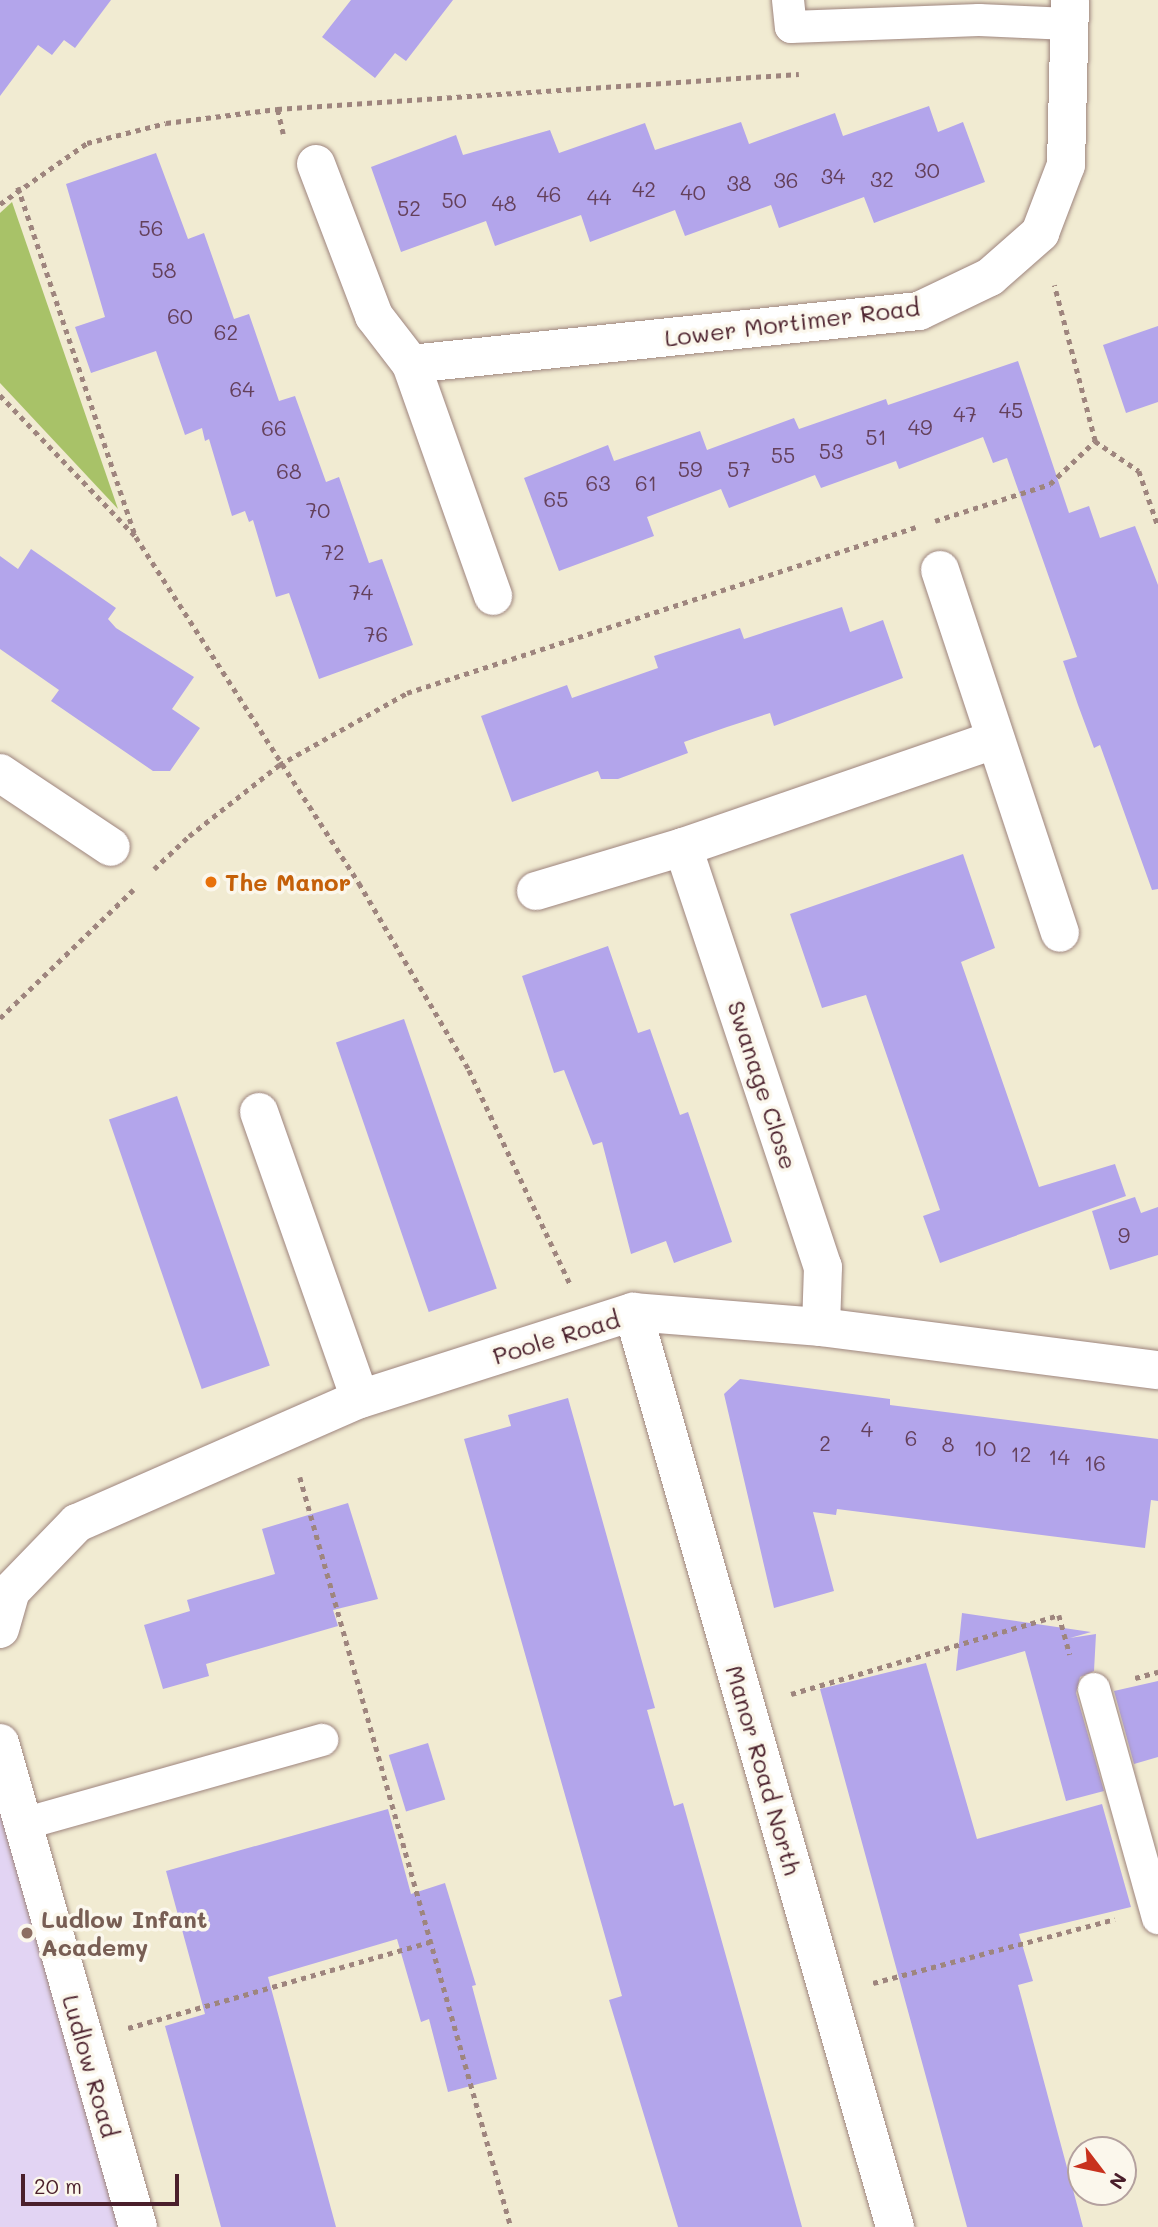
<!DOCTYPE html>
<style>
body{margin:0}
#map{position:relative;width:1158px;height:2227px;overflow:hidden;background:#f1ebd2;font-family:Mali,sans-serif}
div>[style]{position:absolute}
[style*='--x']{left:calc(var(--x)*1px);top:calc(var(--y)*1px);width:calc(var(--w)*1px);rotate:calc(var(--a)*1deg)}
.built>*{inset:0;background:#e2d4f3}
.green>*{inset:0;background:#a8c268}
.building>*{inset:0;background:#b3a5eb;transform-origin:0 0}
.path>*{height:4.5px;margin-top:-2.25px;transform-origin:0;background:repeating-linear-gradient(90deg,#9e857e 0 5px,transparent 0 10px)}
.roads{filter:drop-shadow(0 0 2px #9e857e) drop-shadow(0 0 2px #9e857e)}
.lane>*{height:32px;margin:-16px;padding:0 16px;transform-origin:16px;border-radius:16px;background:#fff}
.street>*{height:38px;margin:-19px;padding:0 19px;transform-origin:19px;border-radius:19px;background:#fff}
.dots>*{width:19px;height:19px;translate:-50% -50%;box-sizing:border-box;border:4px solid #fbf7ec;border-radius:50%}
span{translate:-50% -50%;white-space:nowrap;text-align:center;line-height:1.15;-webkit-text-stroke:7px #fbf7ec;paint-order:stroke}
.number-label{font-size:21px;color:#64405b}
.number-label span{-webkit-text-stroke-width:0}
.street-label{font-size:24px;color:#4a1f2b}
.food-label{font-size:24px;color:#c56008;font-weight:700}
.left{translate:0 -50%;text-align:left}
.education-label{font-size:24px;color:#785e54;font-weight:700}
.north{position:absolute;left:1067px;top:2136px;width:70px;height:70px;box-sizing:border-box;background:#fbf7ec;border:2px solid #b4a19f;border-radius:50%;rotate:122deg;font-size:19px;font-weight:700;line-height:28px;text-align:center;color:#4a1f2b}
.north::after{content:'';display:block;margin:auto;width:24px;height:32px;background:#c8321e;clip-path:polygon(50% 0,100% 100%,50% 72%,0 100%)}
.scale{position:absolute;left:21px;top:2174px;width:158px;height:32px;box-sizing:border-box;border:4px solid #4a1f2b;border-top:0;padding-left:9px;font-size:21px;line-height:24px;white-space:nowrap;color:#4a1f2b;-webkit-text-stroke:5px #fbf7ec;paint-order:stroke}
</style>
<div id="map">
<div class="built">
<div style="clip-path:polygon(0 1743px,138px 2227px,0 2227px)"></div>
</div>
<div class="green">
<div style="clip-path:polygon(12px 202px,118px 509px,0 383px,0 213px)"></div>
</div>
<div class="building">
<div style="clip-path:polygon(0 0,111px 0,75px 48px,64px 40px,52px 55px,38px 45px,0 96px)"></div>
<div style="clip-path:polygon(351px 0,453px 0,406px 61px,395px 53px,375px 78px,322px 37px)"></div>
<div style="clip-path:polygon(929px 106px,938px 132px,963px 122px,985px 182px,874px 223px,864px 197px,779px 228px,771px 205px,685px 236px,675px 210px,590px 242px,581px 215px,495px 246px,486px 221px,401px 252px,371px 167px,456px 135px,463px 155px,550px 130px,559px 153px,645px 123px,655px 150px,741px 122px,749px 144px,835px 113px,843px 136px)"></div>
<div style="clip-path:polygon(156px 153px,188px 239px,204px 233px,234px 319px,249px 314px,279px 401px,295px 396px,326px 482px,339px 477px,369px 563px,382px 559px,413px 645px,319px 679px,289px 593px,276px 597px,253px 520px,249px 522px,245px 511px,232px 516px,209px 439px,205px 441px,202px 428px,185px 435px,156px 351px,91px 373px,75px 327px,105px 317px,66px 184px)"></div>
<div style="clip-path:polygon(1158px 326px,1158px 402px,1126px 413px,1103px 345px)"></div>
<div style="clip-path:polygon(1018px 361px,1069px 513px,1089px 506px,1100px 538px,1135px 526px,1158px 585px,1158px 889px,1152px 890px,1100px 745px,1094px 748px,1078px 705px,1063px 661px,1077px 657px,1007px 458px,993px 463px,983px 437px,899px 469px,896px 461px,821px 488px,815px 475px,729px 508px,721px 489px,647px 517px,654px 536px,559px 571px,524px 478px,608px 445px,614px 461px,700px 431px,707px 450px,794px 418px,799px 429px,886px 399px,888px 405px)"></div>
<div style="clip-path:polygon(31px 549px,116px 608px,108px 619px,116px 628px,194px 677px,172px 709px,200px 728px,170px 771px,153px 771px,51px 701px,59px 690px,0 649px,0 556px,18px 569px)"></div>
<div style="clip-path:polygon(842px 607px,850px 632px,883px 620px,903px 678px,774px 726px,770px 713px,727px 727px,684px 742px,688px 753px,618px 779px,601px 779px,598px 771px,512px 802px,481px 716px,567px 685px,572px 698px,658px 668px,654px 656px,740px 628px,744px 639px)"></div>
<div style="clip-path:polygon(963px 854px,995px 948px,961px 962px,1039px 1187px,1115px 1164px,1126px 1196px,940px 1263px,923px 1216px,940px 1210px,866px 995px,822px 1008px,790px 914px)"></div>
<div style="clip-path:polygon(608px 946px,638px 1033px,650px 1029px,680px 1115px,688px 1112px,732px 1242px,674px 1263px,666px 1241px,631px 1254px,602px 1142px,593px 1145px,564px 1070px,554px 1073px,522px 976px)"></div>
<div style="left:404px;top:1019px;width:285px;height:72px;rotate:71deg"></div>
<div style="left:177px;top:1096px;width:285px;height:72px;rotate:71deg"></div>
<div style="clip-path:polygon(1135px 1197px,1141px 1213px,1158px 1207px,1158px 1255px,1110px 1270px,1092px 1211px)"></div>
<div style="clip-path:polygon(740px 1379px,890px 1399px,890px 1405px,1158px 1439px,1158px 1501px,1151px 1500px,1145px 1548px,837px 1509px,836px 1515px,813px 1512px,834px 1591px,774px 1608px,724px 1394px)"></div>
<div style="clip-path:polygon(568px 1398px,655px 1708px,647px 1710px,674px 1806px,683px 1803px,802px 2227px,678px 2227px,609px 2000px,622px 1996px,464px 1439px,511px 1426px,508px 1415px)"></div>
<div style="clip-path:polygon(348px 1503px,378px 1599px,333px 1610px,338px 1626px,206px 1664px,209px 1676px,163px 1689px,144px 1625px,190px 1611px,187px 1600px,275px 1574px,262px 1529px)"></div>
<div style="clip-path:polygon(962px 1613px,1091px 1632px,1070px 1638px,1096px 1634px,1094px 1671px,1080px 1677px,1076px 1693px,1104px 1791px,1066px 1801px,1025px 1651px,956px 1671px)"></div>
<div style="clip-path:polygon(926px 1663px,977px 1839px,1102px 1804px,1131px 1907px,1019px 1934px,1033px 1981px,1018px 1985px,1083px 2227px,967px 2227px,820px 1689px)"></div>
<div style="clip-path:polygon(1158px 1681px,1158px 1757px,1134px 1764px,1114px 1691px)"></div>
<div style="left:428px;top:1743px;width:59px;height:41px;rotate:73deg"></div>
<div style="clip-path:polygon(388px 1809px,411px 1894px,445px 1883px,476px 1985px,472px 1986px,497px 2079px,448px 2092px,429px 2019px,421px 2022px,397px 1939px,268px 1977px,336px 2227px,221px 2227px,165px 2026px,205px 2014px,166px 1871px)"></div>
</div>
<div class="path">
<div style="--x:283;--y:134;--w:26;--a:-103"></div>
<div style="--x:277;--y:109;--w:523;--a:-3.84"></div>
<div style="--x:18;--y:187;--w:367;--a:71.4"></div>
<div style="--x:0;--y:204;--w:106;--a:-35"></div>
<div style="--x:87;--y:143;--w:81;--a:-14.2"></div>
<div style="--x:166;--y:123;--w:112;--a:-7.2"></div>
<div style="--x:0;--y:395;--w:197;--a:46.2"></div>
<div style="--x:136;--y:537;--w:412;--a:57.2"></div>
<div style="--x:359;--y:883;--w:217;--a:59.5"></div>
<div style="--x:469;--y:1070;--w:237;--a:64.7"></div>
<div style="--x:1095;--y:441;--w:53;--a:34.3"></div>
<div style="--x:1139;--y:471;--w:58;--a:70.9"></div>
<div style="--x:935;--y:521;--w:121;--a:-17.8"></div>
<div style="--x:1050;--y:484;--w:62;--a:-43.7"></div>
<div style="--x:1095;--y:441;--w:161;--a:-104.7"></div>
<div style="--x:154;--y:869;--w:48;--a:-43.3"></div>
<div style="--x:189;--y:836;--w:115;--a:-38.3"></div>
<div style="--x:279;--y:765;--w:147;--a:-29.4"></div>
<div style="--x:407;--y:693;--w:535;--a:-18.06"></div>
<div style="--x:0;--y:1018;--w:185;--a:-43.9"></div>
<div style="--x:300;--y:1477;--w:779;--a:74.29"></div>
<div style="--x:1135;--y:1678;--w:24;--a:-15"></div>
<div style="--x:791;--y:1694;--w:279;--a:-16.4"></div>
<div style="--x:1059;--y:1615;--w:41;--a:74.6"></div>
<div style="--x:873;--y:1983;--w:250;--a:-14.8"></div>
<div style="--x:128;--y:2028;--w:314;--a:-15.9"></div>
</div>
<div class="roads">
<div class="lane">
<div style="--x:788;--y:0;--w:27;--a:84"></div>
<div style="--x:791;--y:27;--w:188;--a:-2.1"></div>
<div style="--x:979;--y:20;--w:90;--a:2.5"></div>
<div style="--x:1094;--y:1689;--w:238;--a:74.4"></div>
<div style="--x:23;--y:1824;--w:311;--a:-15.7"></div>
</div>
<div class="street">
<div style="--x:316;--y:164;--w:163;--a:69.1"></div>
<div style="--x:374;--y:316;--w:61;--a:52.4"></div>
<div style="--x:411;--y:364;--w:246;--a:70.5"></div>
<div style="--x:411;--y:364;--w:511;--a:-5.96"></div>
<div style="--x:919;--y:311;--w:79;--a:-25.6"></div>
<div style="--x:990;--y:277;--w:67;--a:-41.3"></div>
<div style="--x:1040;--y:233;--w:73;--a:-69.1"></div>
<div style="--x:1066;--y:165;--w:165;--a:-88.6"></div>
<div style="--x:940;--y:570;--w:382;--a:71.7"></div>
<div style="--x:0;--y:773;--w:133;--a:33.7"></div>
<div style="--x:683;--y:847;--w:443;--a:71.6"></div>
<div style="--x:823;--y:1267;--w:60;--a:91.9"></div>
<div style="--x:536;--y:891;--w:153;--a:-16.7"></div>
<div style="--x:683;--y:847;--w:328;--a:-19"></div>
<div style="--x:259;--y:1112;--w:304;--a:70.6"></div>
<div style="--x:633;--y:1312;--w:952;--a:74.02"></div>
<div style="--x:0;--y:1629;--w:40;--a:-74"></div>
<div style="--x:11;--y:1591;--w:95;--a:-45.9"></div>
<div style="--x:77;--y:1523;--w:309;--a:-23.7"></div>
<div style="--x:360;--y:1399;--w:287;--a:-17.7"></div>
<div style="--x:633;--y:1312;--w:189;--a:4.6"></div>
<div style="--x:821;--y:1327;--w:340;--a:7.3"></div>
<div style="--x:0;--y:1743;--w:503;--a:74.09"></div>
</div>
</div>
<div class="dots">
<div style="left:211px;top:882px;background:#e8710a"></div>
<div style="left:27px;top:1933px;background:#8d6e63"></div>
</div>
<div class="number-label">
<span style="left:927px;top:170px">30</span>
<span style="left:833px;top:176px">34</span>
<span style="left:882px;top:179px">32</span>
<span style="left:786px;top:180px">36</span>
<span style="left:739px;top:183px">38</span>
<span style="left:644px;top:189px">42</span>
<span style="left:693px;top:192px">40</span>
<span style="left:549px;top:194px">46</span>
<span style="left:599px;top:197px">44</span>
<span style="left:454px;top:200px">50</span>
<span style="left:504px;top:203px">48</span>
<span style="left:409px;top:208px">52</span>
<span style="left:151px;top:228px">56</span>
<span style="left:164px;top:270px">58</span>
<span style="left:180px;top:316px">60</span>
<span style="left:226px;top:332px">62</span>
<span style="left:242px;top:389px">64</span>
<span style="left:1011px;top:410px">45</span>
<span style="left:965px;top:414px">47</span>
<span style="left:920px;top:427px">49</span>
<span style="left:274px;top:428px">66</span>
<span style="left:876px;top:437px">51</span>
<span style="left:831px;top:451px">53</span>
<span style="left:783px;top:455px">55</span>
<span style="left:690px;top:469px">59</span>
<span style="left:739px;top:469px">57</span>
<span style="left:289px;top:471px">68</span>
<span style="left:598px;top:483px">63</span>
<span style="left:646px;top:483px">61</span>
<span style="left:556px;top:499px">65</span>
<span style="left:318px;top:510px">70</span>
<span style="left:333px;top:552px">72</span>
<span style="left:361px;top:592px">74</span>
<span style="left:376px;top:634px">76</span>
<span style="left:1124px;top:1235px">9</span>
<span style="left:867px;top:1429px">4</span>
<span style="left:911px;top:1438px">6</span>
<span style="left:825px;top:1443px">2</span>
<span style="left:948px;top:1444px">8</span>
<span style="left:985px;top:1448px">10</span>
<span style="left:1021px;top:1454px">12</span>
<span style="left:1059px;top:1457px">14</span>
<span style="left:1095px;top:1463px">16</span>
</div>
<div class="street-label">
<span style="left:792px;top:322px;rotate:-7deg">Lower Mortimer Road</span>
<span style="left:763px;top:1085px;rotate:72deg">Swanage Close</span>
<span style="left:556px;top:1337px;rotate:-17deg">Poole Road</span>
<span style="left:764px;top:1770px;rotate:74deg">Manor Road North</span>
<span style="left:91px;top:2066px;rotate:74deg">Ludlow Road</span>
</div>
<div class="food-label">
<span class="left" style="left:225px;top:882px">The Manor</span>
</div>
<div class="education-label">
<span class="left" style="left:41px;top:1933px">Ludlow Infant<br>Academy</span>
</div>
<div class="north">N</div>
<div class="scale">20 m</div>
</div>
